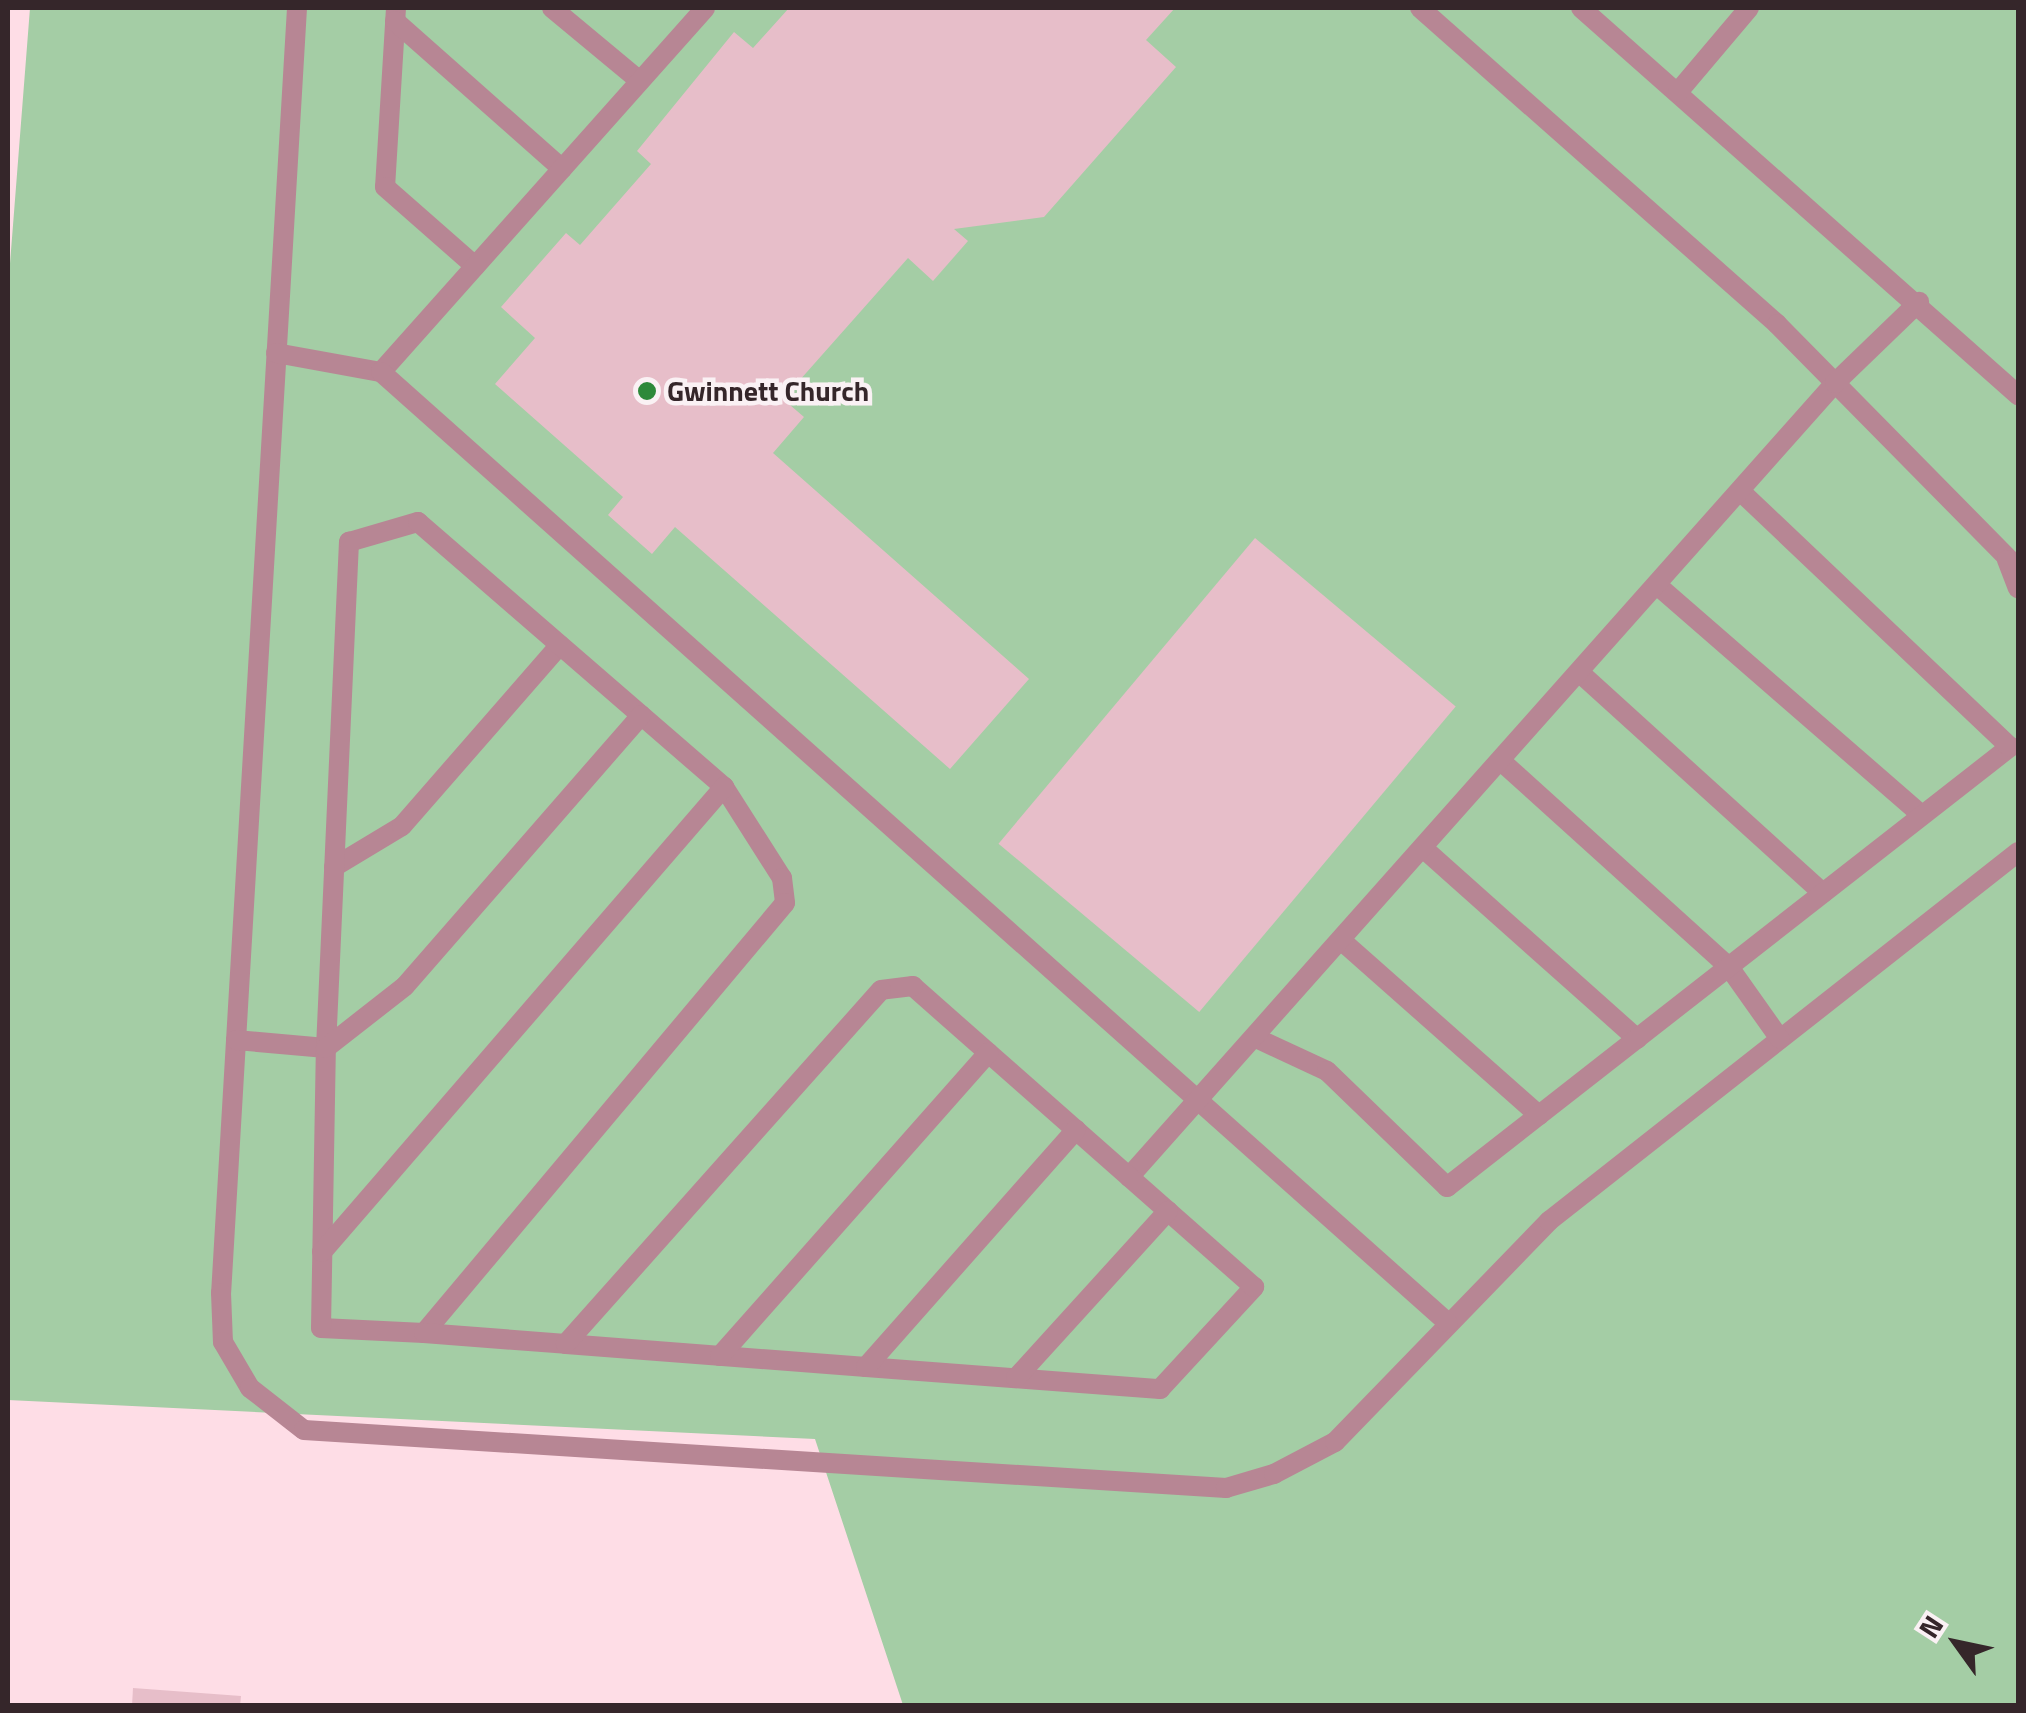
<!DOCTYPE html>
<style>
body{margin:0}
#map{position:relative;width:2026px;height:1713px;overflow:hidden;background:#fedde6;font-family:"Titillium Web",sans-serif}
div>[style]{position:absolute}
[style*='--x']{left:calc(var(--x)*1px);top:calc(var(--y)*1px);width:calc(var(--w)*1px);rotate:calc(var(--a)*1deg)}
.green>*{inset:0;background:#a4cda5}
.building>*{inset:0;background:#e7bec9;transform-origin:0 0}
.lane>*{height:20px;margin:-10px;padding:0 10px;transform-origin:10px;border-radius:10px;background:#b78694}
.dots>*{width:28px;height:28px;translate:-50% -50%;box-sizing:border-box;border:5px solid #faf1f4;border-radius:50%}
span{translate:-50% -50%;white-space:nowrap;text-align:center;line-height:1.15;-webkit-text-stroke:9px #faf1f4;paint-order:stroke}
.poi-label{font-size:28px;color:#35262a;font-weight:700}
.left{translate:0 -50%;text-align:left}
.frame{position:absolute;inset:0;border:10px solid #35262a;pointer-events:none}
.north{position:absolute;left:1906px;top:1593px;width:100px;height:100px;-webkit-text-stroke:8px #faf1f4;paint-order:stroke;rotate:303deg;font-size:28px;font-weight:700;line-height:40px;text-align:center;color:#35262a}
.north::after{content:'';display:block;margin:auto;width:35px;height:45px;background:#35262a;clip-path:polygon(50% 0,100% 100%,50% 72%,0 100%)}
</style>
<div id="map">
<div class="green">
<div style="clip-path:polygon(30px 8px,2018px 8px,2018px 1705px,903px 1705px,815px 1439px,8px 1400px,8px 289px)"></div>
</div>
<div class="building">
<div style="clip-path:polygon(789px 8px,1175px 8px,1146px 40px,1176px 67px,1044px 217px,954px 229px,968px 241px,933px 281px,908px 258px,783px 399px,804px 417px,773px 453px,1029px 679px,950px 769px,675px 527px,652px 554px,608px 515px,623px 497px,495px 384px,535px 338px,501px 307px,566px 233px,580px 245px,651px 164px,637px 151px,734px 32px,753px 48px)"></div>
<div style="left:1255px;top:538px;width:262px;height:399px;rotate:40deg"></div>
<div style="clip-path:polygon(133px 1688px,241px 1696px,240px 1706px,132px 1706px)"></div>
</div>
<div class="lane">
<div style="--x:297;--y:8;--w:1287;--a:93.38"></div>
<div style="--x:221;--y:1293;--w:49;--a:87.7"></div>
<div style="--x:223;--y:1342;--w:53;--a:59.6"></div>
<div style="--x:250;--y:1388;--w:68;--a:37.9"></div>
<div style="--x:304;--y:1430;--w:924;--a:3.6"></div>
<div style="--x:1226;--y:1488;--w:50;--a:-16.3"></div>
<div style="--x:1274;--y:1474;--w:69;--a:-27.7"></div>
<div style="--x:1335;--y:1442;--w:308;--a:-45.9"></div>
<div style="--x:1549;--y:1221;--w:597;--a:-38.19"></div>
<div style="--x:396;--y:8;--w:179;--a:93.5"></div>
<div style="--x:385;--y:187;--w:120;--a:41.3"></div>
<div style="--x:552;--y:8;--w:114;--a:39.7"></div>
<div style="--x:1420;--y:8;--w:477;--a:41.5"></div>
<div style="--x:1777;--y:324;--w:343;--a:45.4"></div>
<div style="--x:1581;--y:8;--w:584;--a:41.53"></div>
<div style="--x:395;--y:21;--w:223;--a:41.5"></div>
<div style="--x:1678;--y:92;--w:110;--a:-49.8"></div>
<div style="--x:276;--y:353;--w:107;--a:10.3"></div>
<div style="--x:381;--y:372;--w:487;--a:-48.3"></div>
<div style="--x:381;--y:372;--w:1429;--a:41.71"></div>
<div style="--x:2007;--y:560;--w:30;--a:69"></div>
<div style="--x:1657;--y:585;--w:351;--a:41"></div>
<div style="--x:1579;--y:672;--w:329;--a:42.2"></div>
<div style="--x:1501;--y:761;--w:307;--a:42.1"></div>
<div style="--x:1729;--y:967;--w:88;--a:54.7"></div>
<div style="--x:1423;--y:848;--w:287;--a:41.7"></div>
<div style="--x:334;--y:867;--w:79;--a:-31.1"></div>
<div style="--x:402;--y:826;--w:240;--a:-48.9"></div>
<div style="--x:1342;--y:941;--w:263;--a:41.5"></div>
<div style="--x:1256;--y:1038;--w:78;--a:24.9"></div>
<div style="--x:1327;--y:1071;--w:167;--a:44"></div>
<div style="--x:1447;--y:1187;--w:715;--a:-38.01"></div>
<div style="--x:2010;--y:747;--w:372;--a:-136.5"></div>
<div style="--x:236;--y:1040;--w:90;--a:5.1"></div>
<div style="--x:326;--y:1048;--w:507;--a:-87.4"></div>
<div style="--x:349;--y:542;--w:72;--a:-16.2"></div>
<div style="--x:418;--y:522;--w:295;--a:40.9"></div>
<div style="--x:641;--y:715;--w:110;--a:40.9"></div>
<div style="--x:724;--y:787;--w:108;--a:57.5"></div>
<div style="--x:782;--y:878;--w:25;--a:83"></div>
<div style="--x:785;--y:903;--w:561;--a:130.01"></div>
<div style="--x:424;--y:1333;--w:103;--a:-177.2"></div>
<div style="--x:321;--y:1328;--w:280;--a:-89"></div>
<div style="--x:326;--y:1048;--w:100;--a:-38.1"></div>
<div style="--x:405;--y:986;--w:359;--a:-48.9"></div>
<div style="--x:1129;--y:1177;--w:1062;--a:-48.36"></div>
<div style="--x:1835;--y:383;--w:117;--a:-44"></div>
<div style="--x:322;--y:1252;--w:615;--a:-49.16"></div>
<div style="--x:424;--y:1333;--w:142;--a:4.4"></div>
<div style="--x:566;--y:1344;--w:301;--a:4.4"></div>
<div style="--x:866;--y:1367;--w:295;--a:4.3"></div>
<div style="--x:1160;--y:1389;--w:139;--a:-47.3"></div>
<div style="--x:1254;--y:1287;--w:455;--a:-138.6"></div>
<div style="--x:913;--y:986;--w:32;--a:173"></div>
<div style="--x:881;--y:990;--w:474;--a:131.7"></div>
<div style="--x:720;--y:1356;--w:405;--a:-48.5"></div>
<div style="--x:866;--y:1367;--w:317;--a:-48.5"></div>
<div style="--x:1016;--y:1378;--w:226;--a:-47.7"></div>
</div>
<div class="dots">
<div style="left:647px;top:391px;background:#2d893a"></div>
</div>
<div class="poi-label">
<span class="left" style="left:667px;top:391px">Gwinnett Church</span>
</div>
<div class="frame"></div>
<div class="north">N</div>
</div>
